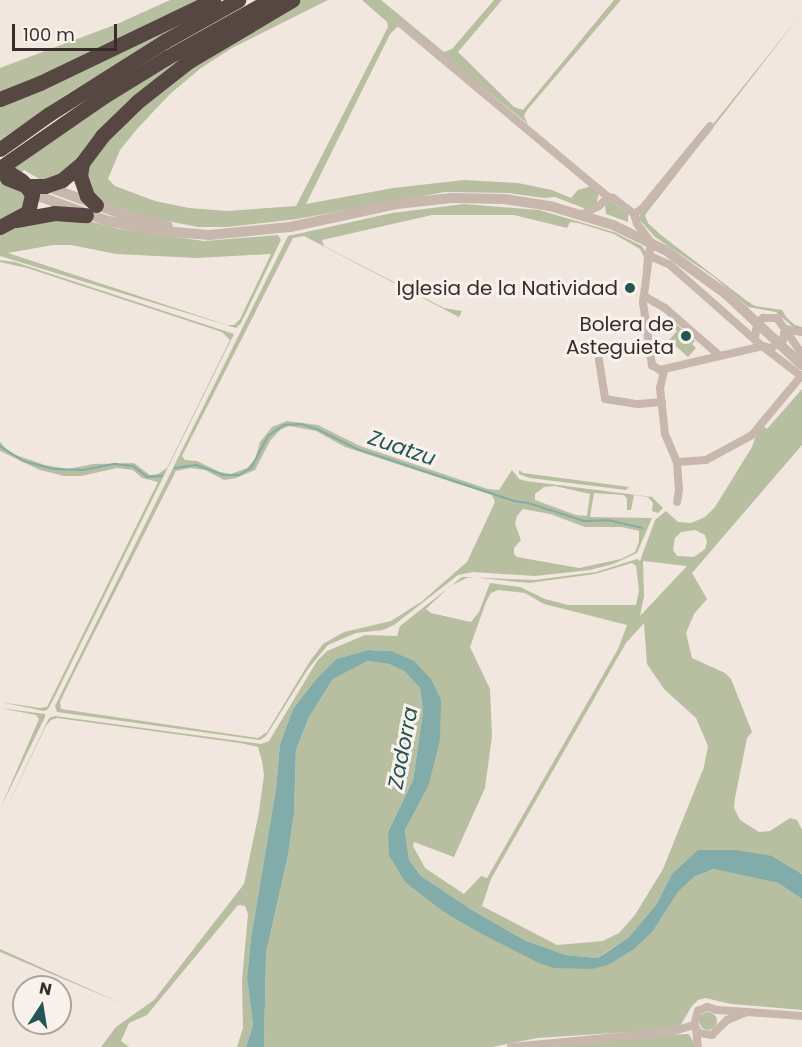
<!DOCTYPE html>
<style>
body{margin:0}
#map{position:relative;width:802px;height:1047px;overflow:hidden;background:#f1e7df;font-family:Poppins,sans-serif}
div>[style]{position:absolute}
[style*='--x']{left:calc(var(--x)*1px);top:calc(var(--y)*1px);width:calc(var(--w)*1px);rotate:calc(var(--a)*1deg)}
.green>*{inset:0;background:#b7bfa0}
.round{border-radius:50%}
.water>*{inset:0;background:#81acaa}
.stream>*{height:2px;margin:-1px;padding:0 1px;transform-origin:1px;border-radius:1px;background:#81acaa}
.minor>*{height:8px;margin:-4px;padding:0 4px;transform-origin:4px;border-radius:4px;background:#c8b7ac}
.tertiary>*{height:10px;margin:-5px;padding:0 5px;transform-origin:5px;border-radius:5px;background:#c8b7ac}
.motorway>*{height:15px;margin:-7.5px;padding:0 7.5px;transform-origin:7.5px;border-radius:7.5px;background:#574742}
.motorway-bridge>*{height:15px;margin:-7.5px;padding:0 7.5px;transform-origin:7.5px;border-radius:7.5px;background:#574742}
.dots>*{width:16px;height:16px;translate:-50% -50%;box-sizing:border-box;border:3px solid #f9f2ec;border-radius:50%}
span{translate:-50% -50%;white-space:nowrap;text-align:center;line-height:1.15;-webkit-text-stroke:6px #f9f2ec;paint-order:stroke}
.poi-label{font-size:20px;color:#372d2a}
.right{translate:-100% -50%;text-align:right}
.water-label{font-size:21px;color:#235555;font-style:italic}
.north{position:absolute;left:12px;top:975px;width:60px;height:60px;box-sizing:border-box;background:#f9f2ec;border:2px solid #aba39e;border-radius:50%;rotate:12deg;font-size:16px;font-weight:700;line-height:24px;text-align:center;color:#372d2a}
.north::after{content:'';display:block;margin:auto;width:21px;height:27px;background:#235555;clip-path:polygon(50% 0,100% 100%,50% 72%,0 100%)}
.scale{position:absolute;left:12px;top:24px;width:105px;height:27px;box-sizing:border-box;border:3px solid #372d2a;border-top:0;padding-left:8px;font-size:18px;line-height:21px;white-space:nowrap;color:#372d2a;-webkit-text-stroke:4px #f9f2ec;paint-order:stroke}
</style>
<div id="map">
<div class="green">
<div style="clip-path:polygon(170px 0,201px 0,0 95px,0 68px,117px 24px)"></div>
<div style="clip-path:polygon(301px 0,328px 0,232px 48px,201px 68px,170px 94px,137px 129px,120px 150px,108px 179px,115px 186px,155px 201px,189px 208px,227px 211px,296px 206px,388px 27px,387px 22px,362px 0,381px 0,444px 52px,452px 49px,494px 0,502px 0,458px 52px,514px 107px,523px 110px,614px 0,621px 0,527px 110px,524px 116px,528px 124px,402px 22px,390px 34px,306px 204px,393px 188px,464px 180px,518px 183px,552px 190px,571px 198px,578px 190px,591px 186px,599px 192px,596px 206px,586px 209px,555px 197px,544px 198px,508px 193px,445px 192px,297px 219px,228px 227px,198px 227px,143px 216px,104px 203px,89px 190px,86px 165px,91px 156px,154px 94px,224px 43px)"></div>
<div style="clip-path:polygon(203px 12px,67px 94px,0 140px,0 102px)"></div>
<div style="clip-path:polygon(802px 13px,645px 215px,648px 223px,661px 235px,747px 301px,755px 306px,782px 310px,787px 318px,795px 325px,802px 327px,802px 331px,794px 328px,776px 312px,748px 307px,714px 277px,655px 237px,638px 218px)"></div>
<div style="clip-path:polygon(191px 51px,63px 174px,43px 181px,24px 170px,9px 187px,27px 195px,25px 208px,0 222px,0 176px,97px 109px)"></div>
<div style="clip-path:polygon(610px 201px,628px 214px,628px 222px,606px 214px,605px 205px)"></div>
<div style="clip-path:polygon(evenodd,464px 204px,539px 210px,614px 232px,642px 246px,646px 252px,644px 269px,640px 272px,643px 269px,644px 257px,640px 249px,614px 234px,578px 223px,570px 222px,567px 228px,514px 215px,432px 215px,322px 240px,324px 246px,444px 308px,462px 311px,459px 317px,304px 236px,293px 238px,182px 456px,185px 460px,197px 461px,220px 472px,231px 474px,247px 468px,255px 459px,260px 442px,272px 427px,287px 421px,318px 425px,360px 446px,488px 489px,499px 490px,512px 470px,519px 479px,526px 481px,652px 497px,663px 508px,658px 513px,652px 511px,653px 503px,648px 497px,634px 495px,631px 510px,627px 510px,627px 499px,624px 495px,594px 493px,590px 517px,652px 518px,637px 553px,613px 564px,590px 570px,535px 576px,473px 572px,458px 575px,394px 625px,383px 630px,356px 633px,328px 645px,308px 669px,266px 736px,260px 740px,57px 712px,55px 706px,288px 236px,392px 213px,464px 204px,289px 426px,316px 431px,345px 447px,492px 495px,495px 502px,467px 562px,421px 602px,391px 621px,344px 632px,323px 644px,310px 661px,267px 732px,258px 738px,61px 709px,60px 702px,73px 675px,176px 471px,190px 468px,205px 470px,224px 480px,236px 478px,255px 470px,270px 441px,280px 430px,289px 426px,464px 204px,555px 486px,590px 494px,587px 516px,576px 515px,535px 500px,535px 494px,544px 487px,555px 486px,464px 204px,523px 509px,550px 514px,585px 527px,622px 527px,639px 531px,639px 542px,635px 552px,621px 559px,579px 568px,517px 557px,514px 554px,514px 548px,521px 540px,515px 524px,517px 516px,523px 509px)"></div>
<div style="clip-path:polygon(evenodd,59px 218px,86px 220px,119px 229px,204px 241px,278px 235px,281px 240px,241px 323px,236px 328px,0 256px,0 232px,30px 223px,59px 218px,53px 245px,71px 245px,116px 254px,197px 258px,271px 254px,240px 319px,234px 325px,227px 325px,8px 253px,53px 245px)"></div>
<div style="clip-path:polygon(0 260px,15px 262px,234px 334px,53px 700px,48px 709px,44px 711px,0 702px,40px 708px,47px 707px,158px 482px,142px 478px,133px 470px,117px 468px,81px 476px,64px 476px,40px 470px,0 451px,0 442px,10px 453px,45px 465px,68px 469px,93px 464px,134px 463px,150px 475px,158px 474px,167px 468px,230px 340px,222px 332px,27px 268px,0 262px)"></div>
<div style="clip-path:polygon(673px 321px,695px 341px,692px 344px,696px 348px,688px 357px,669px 340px,677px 331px,670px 325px)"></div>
<div style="clip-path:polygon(evenodd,802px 389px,802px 445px,692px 573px,707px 599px,694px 614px,686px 633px,692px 658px,725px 673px,731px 679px,752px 732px,747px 738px,735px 798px,734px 808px,740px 820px,759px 832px,770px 831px,790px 818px,797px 820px,802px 830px,802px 874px,772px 856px,672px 874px,656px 905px,629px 937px,597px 958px,566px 955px,526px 941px,472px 910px,421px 876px,409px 860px,405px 830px,428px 787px,441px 700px,391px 651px,368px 650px,336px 659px,317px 678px,293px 709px,280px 744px,276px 788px,251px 938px,247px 978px,253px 1025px,246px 1047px,237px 1047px,243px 1028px,242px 980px,248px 914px,245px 906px,238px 905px,147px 1015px,129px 1023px,121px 1041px,129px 1047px,101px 1047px,116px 1027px,154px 1000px,244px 884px,259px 812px,264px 775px,262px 761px,258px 747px,240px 743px,57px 718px,51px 720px,46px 726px,0 821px,49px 718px,55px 716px,261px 744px,269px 741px,317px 661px,327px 651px,365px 635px,397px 636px,400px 626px,462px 577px,534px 580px,596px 572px,637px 559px,640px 561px,655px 520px,666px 511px,678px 522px,691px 523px,705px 517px,715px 507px,752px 447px,757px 432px,763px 426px,767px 429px,802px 389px,695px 530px,705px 535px,707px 542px,705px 549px,694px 557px,677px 556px,673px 550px,675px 538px,681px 532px,695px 530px,802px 389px,643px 561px,687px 566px,640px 616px,644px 596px,643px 561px,802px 389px,632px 563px,636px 566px,639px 590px,636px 605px,568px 605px,545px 599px,520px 587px,490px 583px,479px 612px,471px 622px,431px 613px,426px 609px,450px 586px,469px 577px,529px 583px,595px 574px,632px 563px,802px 389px,498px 590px,525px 593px,544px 604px,627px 625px,618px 649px,487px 878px,481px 876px,464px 894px,425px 868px,413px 846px,414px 842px,454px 857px,485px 788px,492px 736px,490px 689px,470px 647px,486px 602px,491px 593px,498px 590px,802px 389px,644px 623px,647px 664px,664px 689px,696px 718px,708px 746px,704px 767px,663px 869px,635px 915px,619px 933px,603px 941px,557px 945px,482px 906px,491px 879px,626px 643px,644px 623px)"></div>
<div style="clip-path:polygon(519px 470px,523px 473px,629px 487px,626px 490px,530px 478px,519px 474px)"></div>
<div style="clip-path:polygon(368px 661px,389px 664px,404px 671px,420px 688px,423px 712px,413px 780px,388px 832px,444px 912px,592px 969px,653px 931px,678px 892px,694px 877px,715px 869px,778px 883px,802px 899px,802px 1010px,731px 1004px,705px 998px,698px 1000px,692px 1006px,680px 1026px,662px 1030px,537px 1038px,492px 1047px,264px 1047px,266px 953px,288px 855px,294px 813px,296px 750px,309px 717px,333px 679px)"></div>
<div style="clip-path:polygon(0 708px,45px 714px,45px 717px,0 809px,39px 719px,36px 715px)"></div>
<div style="clip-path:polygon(0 949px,125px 1005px,0 952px)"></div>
<div class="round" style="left:699px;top:1012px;width:18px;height:18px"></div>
<div style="clip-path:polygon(689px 1034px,696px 1047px,551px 1047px,666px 1035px)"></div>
</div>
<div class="water">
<div style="clip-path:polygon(368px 650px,391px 651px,414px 661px,431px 679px,441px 700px,440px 740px,428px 787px,405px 830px,409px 860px,421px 876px,472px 910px,526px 941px,566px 955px,597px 958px,604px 954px,629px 937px,656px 905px,672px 874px,698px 850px,736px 850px,772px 856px,802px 874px,802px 899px,778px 883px,714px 869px,694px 877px,678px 892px,653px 931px,634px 949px,608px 965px,592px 969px,554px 968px,539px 963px,482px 934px,444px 912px,405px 882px,389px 855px,388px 832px,413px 780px,423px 712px,420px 688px,404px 671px,389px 664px,368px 661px,333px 679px,309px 717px,296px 750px,294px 813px,288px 855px,266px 953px,264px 1047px,246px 1047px,253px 1025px,247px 978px,251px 938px,276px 788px,280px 744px,293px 709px,317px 678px,336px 659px)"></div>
</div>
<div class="stream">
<div style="--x:0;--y:446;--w:27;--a:33"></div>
<div style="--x:23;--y:461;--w:30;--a:15"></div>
<div style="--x:52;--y:469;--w:31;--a:2"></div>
<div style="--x:83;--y:470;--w:33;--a:-11"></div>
<div style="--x:115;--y:464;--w:18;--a:6"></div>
<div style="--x:133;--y:466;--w:18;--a:38"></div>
<div style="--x:147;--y:477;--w:15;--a:-4"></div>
<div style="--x:175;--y:468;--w:21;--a:-8"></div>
<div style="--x:196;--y:465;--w:29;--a:20"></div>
<div style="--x:223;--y:475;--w:16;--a:0"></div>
<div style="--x:239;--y:475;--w:14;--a:-30"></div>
<div style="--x:251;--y:468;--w:36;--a:-62"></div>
<div style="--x:268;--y:436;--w:19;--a:-35"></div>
<div style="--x:284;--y:425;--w:17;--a:-3"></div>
<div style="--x:301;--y:424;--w:19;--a:18"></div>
<div style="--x:319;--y:430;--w:42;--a:26.6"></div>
<div style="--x:357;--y:449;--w:165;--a:18.3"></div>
<div style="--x:514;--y:501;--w:14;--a:8"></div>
<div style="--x:528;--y:503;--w:59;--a:17.8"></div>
<div style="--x:584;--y:521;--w:24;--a:-2"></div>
<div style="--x:608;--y:520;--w:35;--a:13"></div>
</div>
<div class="minor">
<div style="--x:401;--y:24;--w:270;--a:39.9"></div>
<div style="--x:583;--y:214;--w:18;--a:-27"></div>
<div style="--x:599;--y:206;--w:13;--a:-45"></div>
<div style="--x:608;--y:197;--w:5;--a:11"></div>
<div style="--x:613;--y:198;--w:26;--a:37"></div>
<div style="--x:634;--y:214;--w:10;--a:73"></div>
<div style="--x:637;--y:224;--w:23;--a:52"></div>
<div style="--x:651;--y:242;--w:61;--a:97.6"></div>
<div style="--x:643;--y:302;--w:64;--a:81.9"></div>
<div style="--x:652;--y:365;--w:9;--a:32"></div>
<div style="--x:660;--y:370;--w:105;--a:-13.2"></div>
<div style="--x:762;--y:346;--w:9;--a:13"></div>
<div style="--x:771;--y:348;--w:14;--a:-34"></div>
<div style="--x:783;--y:340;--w:11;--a:-80"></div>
<div style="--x:634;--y:214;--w:9;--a:-32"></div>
<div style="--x:642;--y:209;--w:107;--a:-50.7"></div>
<div style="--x:650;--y:256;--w:22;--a:24"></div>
<div style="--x:670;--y:265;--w:123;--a:41.4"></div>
<div style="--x:762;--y:346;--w:49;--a:37.6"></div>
<div style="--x:644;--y:296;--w:24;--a:30"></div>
<div style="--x:665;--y:308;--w:73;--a:41.1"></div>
<div style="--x:785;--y:329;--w:17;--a:10"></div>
<div style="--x:755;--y:338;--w:15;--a:-82"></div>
<div style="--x:757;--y:323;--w:8;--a:-40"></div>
<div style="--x:763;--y:318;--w:14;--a:0"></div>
<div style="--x:777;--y:318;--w:44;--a:55.2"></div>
<div style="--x:599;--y:360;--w:39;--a:81"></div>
<div style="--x:605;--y:399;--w:33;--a:9"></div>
<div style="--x:638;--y:404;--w:24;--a:-5"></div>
<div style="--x:664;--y:371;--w:17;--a:103"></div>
<div style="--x:660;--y:388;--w:46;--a:83.8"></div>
<div style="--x:665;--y:434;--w:30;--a:67"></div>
<div style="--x:677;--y:462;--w:28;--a:86"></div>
<div style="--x:679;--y:490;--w:12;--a:99"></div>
<div style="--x:677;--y:462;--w:29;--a:-4"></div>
<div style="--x:706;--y:460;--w:52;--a:-28.5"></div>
<div style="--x:752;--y:435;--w:78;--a:-50.2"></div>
<div style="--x:747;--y:1012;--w:22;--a:158"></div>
<div style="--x:727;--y:1020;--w:21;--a:135"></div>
<div style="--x:712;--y:1035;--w:13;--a:-171"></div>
<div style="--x:699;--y:1033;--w:9;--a:-122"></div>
<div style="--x:694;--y:1025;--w:15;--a:-74"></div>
<div style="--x:698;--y:1011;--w:10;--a:-24"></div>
<div style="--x:707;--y:1007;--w:10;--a:17"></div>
<div style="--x:717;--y:1010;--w:30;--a:4"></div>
<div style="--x:747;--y:1012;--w:55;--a:4.2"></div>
<div style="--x:696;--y:1029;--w:18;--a:84"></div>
<div style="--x:511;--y:1047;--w:160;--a:-5.4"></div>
<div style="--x:670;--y:1032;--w:25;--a:-16"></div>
</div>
<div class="tertiary">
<div style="--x:43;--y:185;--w:90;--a:20.3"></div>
<div style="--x:127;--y:216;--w:42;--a:13.7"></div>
<div style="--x:27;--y:192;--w:86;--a:19.7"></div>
<div style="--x:108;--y:221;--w:45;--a:11.6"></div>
<div style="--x:152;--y:230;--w:57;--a:5"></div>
<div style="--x:209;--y:235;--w:81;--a:-5.6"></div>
<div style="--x:290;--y:227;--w:109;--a:-12.1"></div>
<div style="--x:397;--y:204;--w:55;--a:-6.2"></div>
<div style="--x:452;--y:198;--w:52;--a:1.1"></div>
<div style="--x:504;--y:199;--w:47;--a:8.7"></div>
<div style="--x:550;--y:206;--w:66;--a:16.8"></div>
<div style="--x:613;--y:225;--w:58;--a:25.7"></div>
<div style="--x:665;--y:250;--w:75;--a:35.8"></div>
<div style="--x:726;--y:294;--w:104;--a:43.1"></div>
</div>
<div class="motorway">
<div style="--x:0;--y:99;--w:43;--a:-21.8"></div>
<div style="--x:40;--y:83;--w:192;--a:-25.6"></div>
<div style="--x:0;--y:149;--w:60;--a:-35.5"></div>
<div style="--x:49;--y:114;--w:137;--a:-32.2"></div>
<div style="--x:165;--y:41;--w:84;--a:-29.3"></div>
<div style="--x:0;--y:168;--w:126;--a:-34.7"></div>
<div style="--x:104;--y:96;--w:73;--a:-31.5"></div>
<div style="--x:166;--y:58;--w:119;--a:-29.1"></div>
<div style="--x:7;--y:178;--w:22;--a:22"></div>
<div style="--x:27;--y:186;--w:18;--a:0"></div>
<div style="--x:45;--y:186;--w:18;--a:-19"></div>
<div style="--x:62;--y:180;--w:26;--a:-40"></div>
<div style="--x:96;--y:205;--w:13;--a:-135"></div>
<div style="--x:87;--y:196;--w:21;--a:-109"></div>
<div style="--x:80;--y:176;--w:13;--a:-81"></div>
<div style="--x:82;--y:163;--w:34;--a:-53"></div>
<div style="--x:102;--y:136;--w:50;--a:-44.2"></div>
<div style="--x:138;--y:101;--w:65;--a:-38.1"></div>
<div style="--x:189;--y:61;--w:120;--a:-30.6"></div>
<div style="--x:16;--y:220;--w:39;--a:-10"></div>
<div style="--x:54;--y:213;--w:32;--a:4"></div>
<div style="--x:0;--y:227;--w:32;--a:-28"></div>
<div style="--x:28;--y:212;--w:18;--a:-77"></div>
<div style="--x:32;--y:194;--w:15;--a:-127"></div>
</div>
<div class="motorway-bridge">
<div style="--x:0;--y:167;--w:25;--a:32"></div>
</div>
<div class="dots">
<div style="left:630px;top:288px;background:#235555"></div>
<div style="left:686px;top:336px;background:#235555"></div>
</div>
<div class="poi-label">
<span class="right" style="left:618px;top:288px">Iglesia de la Natividad</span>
<span class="right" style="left:674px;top:336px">Bolera de<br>Asteguieta</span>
</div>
<div class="water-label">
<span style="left:402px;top:448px;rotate:19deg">Zuatzu</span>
<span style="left:403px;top:748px;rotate:-79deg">Zadorra</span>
</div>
<div class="north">N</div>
<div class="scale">100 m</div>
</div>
